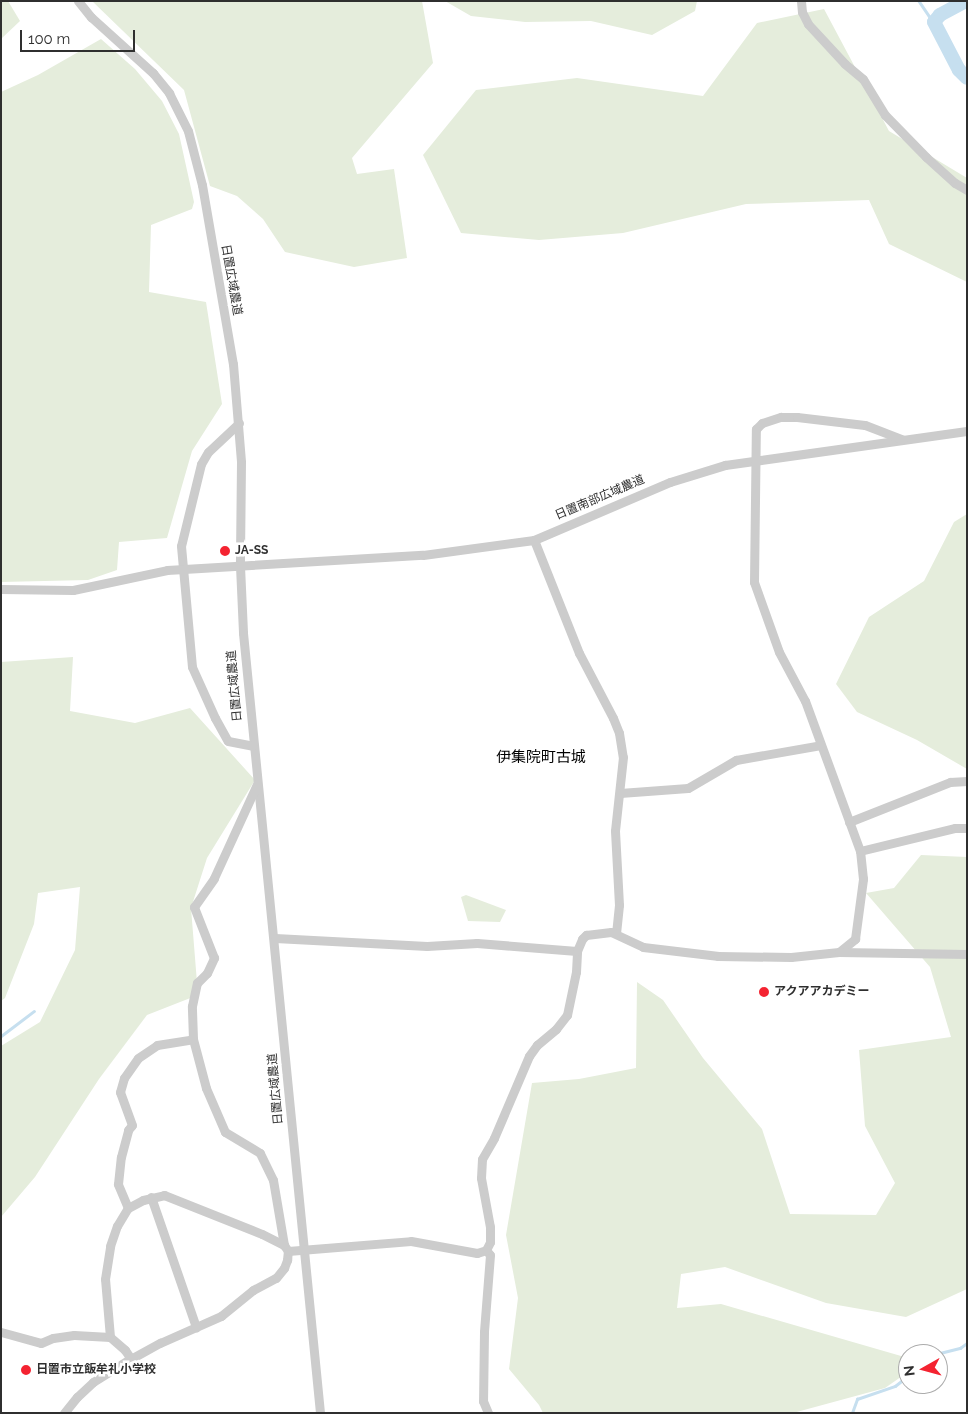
<!DOCTYPE html>
<meta charset="utf-8">
<style>
body{margin:0}
#map{position:relative;width:968px;height:1414px;overflow:hidden;background:#fff;font-family:Raleway,"Noto Sans JP",sans-serif}
div>[style]{position:absolute}
[style*='--x']{left:calc(var(--x)*1px);top:calc(var(--y)*1px);width:calc(var(--w)*1px);rotate:calc(var(--a)*1deg)}
.green>*{inset:0;background:#e5eddc}
.stream>*{height:2.5px;margin:-1.25px;padding:0 1.25px;transform-origin:1.25px;border-radius:1.25px;background:#c6dfef}
.river>*{height:14px;margin:-7px;padding:0 7px;transform-origin:7px;border-radius:7px;background:#c6dfef}
.minor>*{height:9px;margin:-4.5px;padding:0 4.5px;transform-origin:4.5px;border-radius:4.5px;background:#ccc}
.dots>*{width:14px;height:14px;translate:-50% -50%;box-sizing:border-box;border:2px solid #fff;border-radius:50%}
span{translate:-50% -50%;white-space:nowrap;text-align:center;line-height:1.15;-webkit-text-stroke:5px #fff;paint-order:stroke}
.street-label{font-size:12px;color:#2f2f2f}
.poi-label{font-size:12px;color:#2f2f2f;font-weight:700}
.left{translate:0 -50%;text-align:left}
.quarter-label{font-size:15px;color:#000}
.frame{position:absolute;inset:0;border:2px solid #2f2f2f;pointer-events:none}
.north{position:absolute;left:898px;top:1344px;width:50px;height:50px;box-sizing:border-box;background:#fff;border:1px solid #acacac;border-radius:50%;rotate:263deg;font-size:14px;font-weight:700;line-height:20px;text-align:center;color:#2f2f2f}
.north::after{content:'';display:block;margin:auto;width:18px;height:22px;background:#f42331;clip-path:polygon(50% 0,100% 100%,50% 72%,0 100%)}
.scale{position:absolute;left:20px;top:30px;width:115px;height:22px;box-sizing:border-box;border:2px solid #2f2f2f;border-top:0;padding-left:6px;font-size:15px;line-height:18px;white-space:nowrap;color:#2f2f2f;-webkit-text-stroke:4px #fff;paint-order:stroke}
</style>
<div id="map">
<div class="green">
<div style="clip-path:polygon(1px 1px,8px 1px,20px 21px,1px 39px)"></div>
<div style="clip-path:polygon(92px 1px,422px 1px,433px 63px,352px 158px,357px 174px,394px 169px,407px 258px,354px 267px,285px 252px,263px 219px,237px 196px,210px 186px,184px 90px)"></div>
<div style="clip-path:polygon(445px 1px,697px 1px,695px 11px,652px 35px,591px 21px,525px 22px,471px 16px)"></div>
<div style="clip-path:polygon(824px 9px,889px 131px,967px 178px,967px 282px,889px 244px,869px 200px,746px 204px,623px 233px,539px 240px,461px 233px,423px 155px,476px 90px,577px 78px,703px 96px,757px 23px)"></div>
<div style="clip-path:polygon(101px 39px,135px 69px,162px 101px,179px 134px,194px 202px,192px 209px,151px 225px,149px 292px,206px 302px,222px 404px,192px 451px,167px 538px,119px 542px,117px 570px,88px 580px,1px 582px,1px 92px,38px 75px)"></div>
<div style="clip-path:polygon(967px 514px,967px 769px,917px 740px,857px 712px,836px 684px,869px 617px,924px 581px,954px 522px)"></div>
<div style="clip-path:polygon(73px 657px,70px 711px,135px 723px,190px 708px,255px 780px,207px 858px,191px 908px,198px 995px,147px 1015px,99px 1079px,35px 1177px,1px 1217px,1px 1046px,40px 1022px,75px 950px,80px 887px,38px 893px,34px 924px,5px 998px,1px 1001px,1px 662px)"></div>
<div style="clip-path:polygon(921px 855px,967px 857px,967px 1289px,906px 1317px,826px 1303px,725px 1267px,681px 1274px,677px 1308px,721px 1304px,908px 1358px,908px 1372px,885px 1388px,793px 1413px,543px 1413px,539px 1405px,509px 1369px,518px 1298px,506px 1235px,532px 1083px,579px 1079px,636px 1068px,637px 982px,663px 1000px,703px 1058px,762px 1129px,790px 1214px,876px 1215px,895px 1183px,865px 1126px,859px 1050px,951px 1037px,930px 967px,866px 893px,894px 888px)"></div>
<div style="clip-path:polygon(466px 895px,506px 910px,500px 922px,468px 921px,461px 897px)"></div>
</div>
<div class="stream">
<div style="--x:919;--y:1;--w:27;--a:56"></div>
<div style="--x:1;--y:1036;--w:41;--a:-37.1"></div>
<div style="--x:936;--y:1354;--w:25;--a:-14"></div>
<div style="--x:960;--y:1348;--w:9;--a:-36"></div>
<div style="--x:852;--y:1413;--w:15;--a:-70"></div>
<div style="--x:857;--y:1399;--w:40;--a:-18.9"></div>
<div style="--x:895;--y:1386;--w:16;--a:-38"></div>
</div>
<div class="river">
<div style="--x:966;--y:1;--w:30;--a:152"></div>
<div style="--x:940;--y:15;--w:9;--a:131"></div>
<div style="--x:934;--y:22;--w:54;--a:62.5"></div>
<div style="--x:959;--y:70;--w:11;--a:45"></div>
</div>
<div class="minor">
<div style="--x:78;--y:1;--w:21;--a:51"></div>
<div style="--x:91;--y:17;--w:84;--a:42.1"></div>
<div style="--x:153;--y:73;--w:26;--a:51"></div>
<div style="--x:169;--y:93;--w:42;--a:63.4"></div>
<div style="--x:188;--y:131;--w:56;--a:75.5"></div>
<div style="--x:202;--y:185;--w:182;--a:80.2"></div>
<div style="--x:233;--y:364;--w:98;--a:85.3"></div>
<div style="--x:241;--y:462;--w:104;--a:90.6"></div>
<div style="--x:240;--y:566;--w:67;--a:87.4"></div>
<div style="--x:243;--y:633;--w:784;--a:84.36"></div>
<div style="--x:801;--y:1;--w:11;--a:85"></div>
<div style="--x:802;--y:12;--w:13;--a:63"></div>
<div style="--x:808;--y:24;--w:54;--a:47.2"></div>
<div style="--x:845;--y:64;--w:23;--a:40"></div>
<div style="--x:863;--y:79;--w:42;--a:58.6"></div>
<div style="--x:885;--y:115;--w:59;--a:45.7"></div>
<div style="--x:926;--y:157;--w:39;--a:42"></div>
<div style="--x:955;--y:183;--w:14;--a:30"></div>
<div style="--x:239;--y:423;--w:42;--a:136.9"></div>
<div style="--x:208;--y:452;--w:14;--a:120"></div>
<div style="--x:201;--y:464;--w:84;--a:103.7"></div>
<div style="--x:181;--y:546;--w:121;--a:84.8"></div>
<div style="--x:192;--y:667;--w:56;--a:65.7"></div>
<div style="--x:215;--y:718;--w:26;--a:61"></div>
<div style="--x:228;--y:741;--w:25;--a:11"></div>
<div style="--x:534;--y:540;--w:122;--a:68.3"></div>
<div style="--x:579;--y:653;--w:73;--a:62.4"></div>
<div style="--x:613;--y:718;--w:16;--a:68"></div>
<div style="--x:619;--y:733;--w:24;--a:81"></div>
<div style="--x:623;--y:757;--w:74;--a:96.2"></div>
<div style="--x:615;--y:831;--w:74;--a:86.9"></div>
<div style="--x:619;--y:905;--w:28;--a:96"></div>
<div style="--x:1;--y:589;--w:72;--a:0.8"></div>
<div style="--x:73;--y:590;--w:96;--a:-12"></div>
<div style="--x:167;--y:570;--w:256;--a:-3.4"></div>
<div style="--x:423;--y:555;--w:112;--a:-7.7"></div>
<div style="--x:534;--y:540;--w:148;--a:-23.1"></div>
<div style="--x:670;--y:482;--w:58;--a:-17.2"></div>
<div style="--x:725;--y:465;--w:244;--a:-8"></div>
<div style="--x:620;--y:793;--w:68;--a:-4.2"></div>
<div style="--x:688;--y:788;--w:56;--a:-30.3"></div>
<div style="--x:736;--y:760;--w:86;--a:-10"></div>
<div style="--x:849;--y:822;--w:109;--a:-21.6"></div>
<div style="--x:950;--y:782;--w:17;--a:-3"></div>
<div style="--x:860;--y:851;--w:98;--a:-13.6"></div>
<div style="--x:955;--y:828;--w:12;--a:0"></div>
<div style="--x:275;--y:938;--w:152;--a:3"></div>
<div style="--x:427;--y:946;--w:50;--a:-3.4"></div>
<div style="--x:477;--y:943;--w:100;--a:4.6"></div>
<div style="--x:839;--y:952;--w:21;--a:-39"></div>
<div style="--x:855;--y:939;--w:61;--a:-82.4"></div>
<div style="--x:863;--y:879;--w:28;--a:-96"></div>
<div style="--x:860;--y:851;--w:160;--a:-110.1"></div>
<div style="--x:805;--y:701;--w:55;--a:-118"></div>
<div style="--x:779;--y:652;--w:74;--a:-109.7"></div>
<div style="--x:754;--y:582;--w:153;--a:-89.3"></div>
<div style="--x:756;--y:429;--w:8;--a:-45"></div>
<div style="--x:762;--y:423;--w:20;--a:-18"></div>
<div style="--x:781;--y:417;--w:16;--a:0"></div>
<div style="--x:797;--y:417;--w:68;--a:6.7"></div>
<div style="--x:865;--y:425;--w:40;--a:21"></div>
<div style="--x:151;--y:1197;--w:138;--a:70.9"></div>
<div style="--x:128;--y:1208;--w:26;--a:-113"></div>
<div style="--x:118;--y:1184;--w:27;--a:-84"></div>
<div style="--x:121;--y:1157;--w:28;--a:-75"></div>
<div style="--x:128;--y:1130;--w:6;--a:-51"></div>
<div style="--x:132;--y:1125;--w:35;--a:-110"></div>
<div style="--x:120;--y:1092;--w:15;--a:-74"></div>
<div style="--x:124;--y:1078;--w:24;--a:-55"></div>
<div style="--x:138;--y:1058;--w:23;--a:-34"></div>
<div style="--x:157;--y:1045;--w:36;--a:-9"></div>
<div style="--x:486;--y:1250;--w:9;--a:-63"></div>
<div style="--x:490;--y:1242;--w:15;--a:-90"></div>
<div style="--x:490;--y:1227;--w:50;--a:-100.4"></div>
<div style="--x:481;--y:1178;--w:19;--a:-87"></div>
<div style="--x:482;--y:1159;--w:24;--a:-60"></div>
<div style="--x:494;--y:1138;--w:89;--a:-66.9"></div>
<div style="--x:529;--y:1056;--w:14;--a:-54"></div>
<div style="--x:537;--y:1045;--w:25;--a:-40"></div>
<div style="--x:556;--y:1029;--w:18;--a:-52"></div>
<div style="--x:567;--y:1015;--w:44;--a:-78.2"></div>
<div style="--x:576;--y:972;--w:21;--a:-87"></div>
<div style="--x:577;--y:951;--w:13;--a:-67"></div>
<div style="--x:582;--y:939;--w:6;--a:-45"></div>
<div style="--x:586;--y:935;--w:25;--a:-7"></div>
<div style="--x:611;--y:932;--w:35;--a:25"></div>
<div style="--x:643;--y:947;--w:76;--a:6.8"></div>
<div style="--x:718;--y:956;--w:73;--a:0.8"></div>
<div style="--x:791;--y:957;--w:48;--a:-5.9"></div>
<div style="--x:839;--y:952;--w:128;--a:0.9"></div>
<div style="--x:486;--y:1250;--w:6;--a:51"></div>
<div style="--x:490;--y:1255;--w:77;--a:94.5"></div>
<div style="--x:484;--y:1332;--w:69;--a:90.8"></div>
<div style="--x:483;--y:1401;--w:13;--a:67"></div>
<div style="--x:288;--y:1251;--w:123;--a:-4.6"></div>
<div style="--x:411;--y:1241;--w:67;--a:10.3"></div>
<div style="--x:477;--y:1253;--w:9;--a:-18"></div>
<div style="--x:1;--y:1332;--w:41;--a:15.4"></div>
<div style="--x:41;--y:1343;--w:13;--a:-23"></div>
<div style="--x:53;--y:1338;--w:21;--a:-8"></div>
<div style="--x:74;--y:1335;--w:36;--a:3"></div>
<div style="--x:131;--y:1359;--w:11;--a:-124"></div>
<div style="--x:125;--y:1350;--w:20;--a:-139"></div>
<div style="--x:110;--y:1337;--w:58;--a:-94.9"></div>
<div style="--x:105;--y:1279;--w:33;--a:-81"></div>
<div style="--x:110;--y:1246;--w:21;--a:-71"></div>
<div style="--x:117;--y:1226;--w:21;--a:-59"></div>
<div style="--x:128;--y:1208;--w:17;--a:-28"></div>
<div style="--x:143;--y:1200;--w:22;--a:-13"></div>
<div style="--x:164;--y:1195;--w:105;--a:21.7"></div>
<div style="--x:262;--y:1234;--w:25;--a:27"></div>
<div style="--x:64;--y:1413;--w:21;--a:-51"></div>
<div style="--x:77;--y:1397;--w:22;--a:-43"></div>
<div style="--x:93;--y:1382;--w:40;--a:-32"></div>
<div style="--x:127;--y:1361;--w:38;--a:-29"></div>
<div style="--x:160;--y:1343;--w:67;--a:-23.9"></div>
<div style="--x:221;--y:1316;--w:41;--a:-39.1"></div>
<div style="--x:253;--y:1290;--w:26;--a:-28"></div>
<div style="--x:276;--y:1278;--w:13;--a:-51"></div>
<div style="--x:284;--y:1268;--w:9;--a:-69"></div>
<div style="--x:287;--y:1260;--w:9;--a:-84"></div>
<div style="--x:288;--y:1251;--w:7;--a:-124"></div>
<div style="--x:284;--y:1245;--w:66;--a:-99.6"></div>
<div style="--x:273;--y:1180;--w:30;--a:-116"></div>
<div style="--x:260;--y:1153;--w:41;--a:-149"></div>
<div style="--x:225;--y:1132;--w:48;--a:-113.4"></div>
<div style="--x:206;--y:1088;--w:51;--a:-104.9"></div>
<div style="--x:193;--y:1039;--w:33;--a:-92"></div>
<div style="--x:192;--y:1006;--w:24;--a:-78"></div>
<div style="--x:197;--y:983;--w:14;--a:-45"></div>
<div style="--x:207;--y:973;--w:17;--a:-65"></div>
<div style="--x:214;--y:958;--w:55;--a:-111.4"></div>
<div style="--x:194;--y:907;--w:35;--a:-55"></div>
<div style="--x:214;--y:878;--w:103;--a:-65.4"></div>
</div>
<div class="dots">
<div style="left:225px;top:551px;background:#f42331"></div>
<div style="left:764px;top:992px;background:#f42331"></div>
<div style="left:26px;top:1370px;background:#f42331"></div>
</div>
<div class="street-label">
<span style="left:231px;top:280px;rotate:80deg">日置広域農道</span>
<span style="left:600px;top:498px;rotate:-23deg">日置南部広域農道</span>
<span style="left:235px;top:686px;rotate:-95deg">日置広域農道</span>
<span style="left:276px;top:1089px;rotate:-95deg">日置広域農道</span>
</div>
<div class="poi-label">
<span class="left" style="left:235px;top:551px">JA-SS</span>
<span class="left" style="left:774px;top:992px">アクアアカデミー</span>
<span class="left" style="left:36px;top:1370px">日置市立飯牟礼小学校</span>
</div>
<div class="quarter-label">
<span style="left:541px;top:758px">伊集院町古城</span>
</div>
<div class="frame"></div>
<div class="north">N</div>
<div class="scale">100 m</div>
</div>
